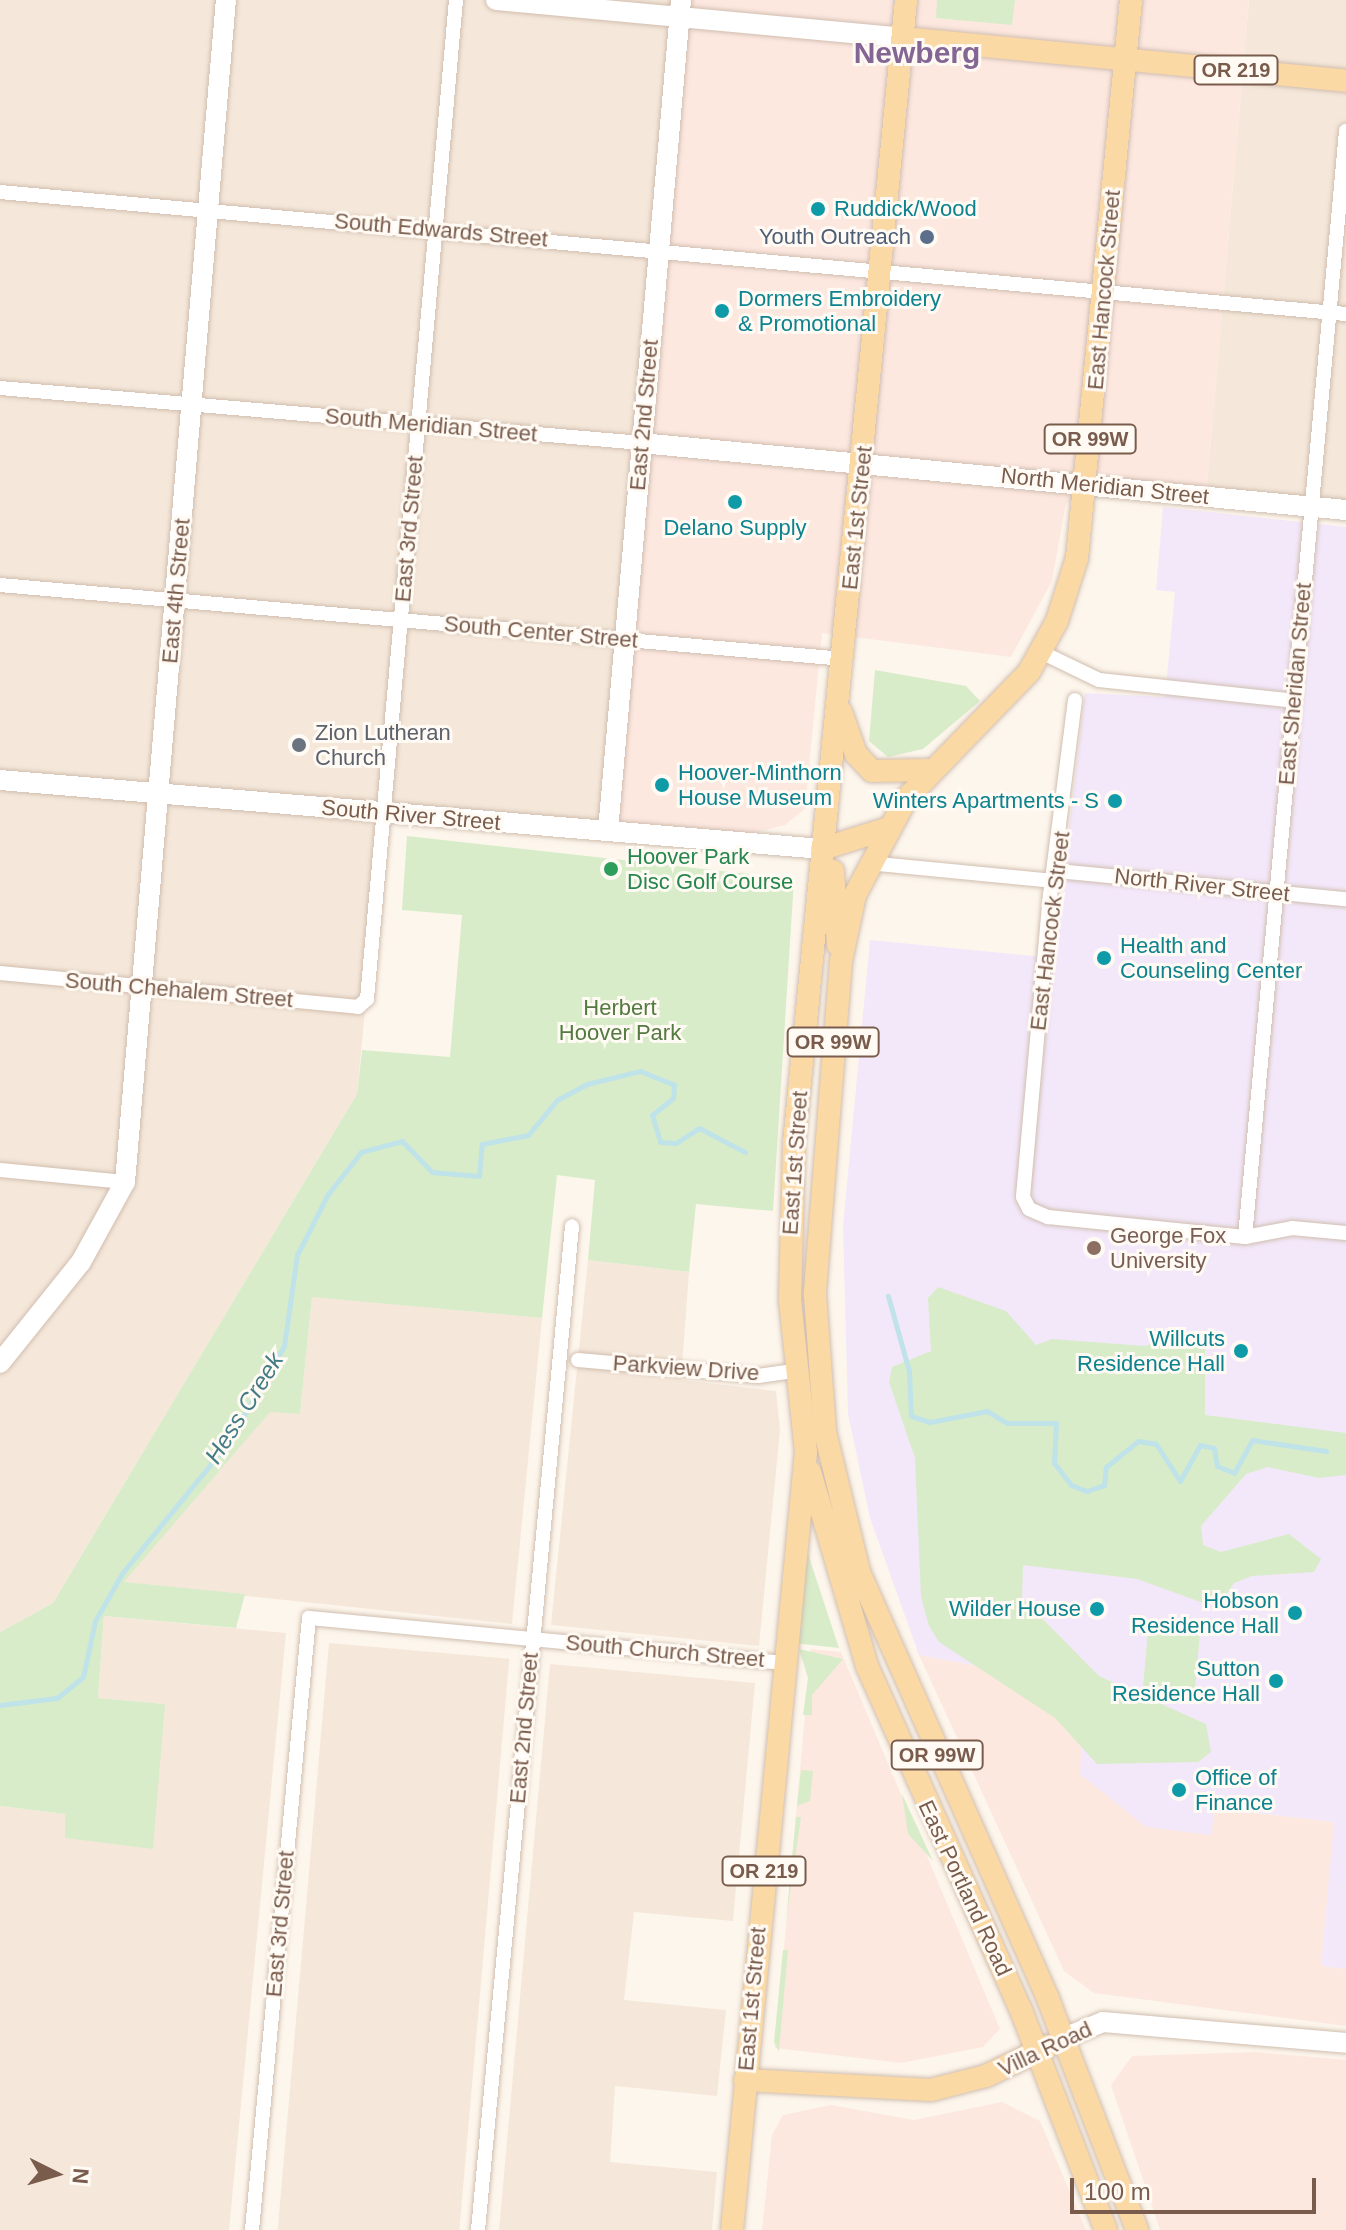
<!DOCTYPE html>
<style>
body{margin:0}
#map{position:relative;width:1346px;height:2230px;overflow:hidden;background:#fdf6ec;font-family:Helvetica,sans-serif}
div>[style]{position:absolute}
[style*='--x']{left:calc(var(--x)*1px);top:calc(var(--y)*1px);width:calc(var(--w)*1px);rotate:calc(var(--a)*1deg)}
.residential>*{inset:0;background:#f5e8da;transform-origin:0 0}
.commercial>*{inset:0;background:#fde8e0}
.education>*{inset:0;background:#f3e8fa}
.green>*{inset:0;background:#d8ecc9;transform-origin:0 0}
.stream>*{height:5px;margin:-2.5px;padding:0 2.5px;transform-origin:2.5px;border-radius:2.5px;background:#bfe3e8}
.roads{filter:drop-shadow(0 0 2px #d1beb0) drop-shadow(0 0 2px #d1beb0)}
.street>*{height:14px;margin:-7px;padding:0 7px;transform-origin:7px;border-radius:7px;background:#fff}
.secondary>*{height:20px;margin:-10px;padding:0 10px;transform-origin:10px;border-radius:10px;background:#fff}
.primary>*{height:22px;margin:-11px;padding:0 11px;transform-origin:11px;border-radius:11px;background:#fbd9a5}
.dots>*{width:22px;height:22px;translate:-50% -50%;box-sizing:border-box;border:4px solid #fffaf3;border-radius:50%}
span{translate:-50% -50%;white-space:nowrap;text-align:center;line-height:1.15;-webkit-text-stroke:6px #fffaf3;paint-order:stroke}
.shield-label span{padding:2px 6px;background:#fffaf3;border:2px solid;border-radius:6px;-webkit-text-stroke-width:0}
.shield-label{font-size:20px;color:#7a5c4d;font-weight:700}
.culture-label{font-size:22px;color:#0d838f}
.left{translate:0 -50%;text-align:left}
.right{translate:-100% -50%;text-align:right}
.street-label{font-size:22px;color:#7a5c4d}
.service-label{font-size:22px;color:#4e5e75}
.worship-label{font-size:22px;color:#5b616d}
.leisure-label{font-size:22px;color:#27864d}
.park-label{font-size:22px;color:#537a41}
.education-label{font-size:22px;color:#785e54}
.water-label{font-size:24px;color:#437c86;font-style:italic}
.district-label{font-size:30px;color:#846695;font-weight:700}
.north{position:absolute;left:16px;top:2134px;width:80px;height:80px;-webkit-text-stroke:6px #fffaf3;paint-order:stroke;rotate:95deg;font-size:22px;font-weight:700;line-height:32px;text-align:center;color:#7a5c4d}
.north::after{content:'';display:block;margin:auto;width:28px;height:36px;background:#7a5c4d;clip-path:polygon(50% 0,100% 100%,50% 72%,0 100%)}
.scale{position:absolute;left:1070px;top:2178px;width:246px;height:36px;box-sizing:border-box;border:4px solid #7a5c4d;border-top:0;padding-left:10px;font-size:24px;line-height:28px;white-space:nowrap;color:#7a5c4d;-webkit-text-stroke:6px #fffaf3;paint-order:stroke}
</style>
<div id="map">
<div class="residential">
<div style="clip-path:polygon(0 0,682px 0,608px 831px,384px 812px,357px 1094px,53px 1603px,0 1632px)"></div>
<div style="clip-path:polygon(1249px 0,1346px 0,1346px 510px,1206px 496px)"></div>
<div style="clip-path:polygon(588px 1260px,689px 1272px,681px 1380px,776px 1391px,780px 1430px,759px 1646px,551px 1625px)"></div>
<div style="clip-path:polygon(312px 1296px,542px 1318px,512px 1624px,123px 1583px,270px 1411px,300px 1414px)"></div>
<div style="clip-path:polygon(104px 1616px,286px 1633px,229px 2230px,0 2230px,0 1806px,66px 1814px,65px 1837px,164px 1704px,98px 1698px)"></div>
<div style="left:329px;top:1643px;width:181px;height:590px;rotate:5deg"></div>
<div style="clip-path:polygon(550px 1664px,755px 1683px,733px 1921px,634px 1912px,624px 2000px,726px 2010px,717px 2096px,615px 2086px,610px 2162px,717px 2172px,712px 2230px,499px 2230px)"></div>
</div>
<div class="commercial">
<div style="clip-path:polygon(689px 0,1249px 0,1206px 496px,1112px 486px,1066px 503px,1052px 581px,1011px 657px,822px 633px,805px 809px,785px 825px,724px 841px,608px 831px)"></div>
<div style="clip-path:polygon(811px 1649px,841px 1652px,1000px 2029px,983px 2047px,901px 2063px,775px 2048px)"></div>
<div style="clip-path:polygon(919px 1655px,1000px 1670px,1214px 1808px,1335px 1822px,1321px 1966px,1346px 1969px,1346px 2026px,1094px 1993px,1064px 1971px)"></div>
<div style="clip-path:polygon(1255px 2052px,1346px 2060px,1346px 2230px,1160px 2230px,1111px 2085px,1132px 2056px)"></div>
<div style="clip-path:polygon(1002px 2102px,1040px 2121px,1086px 2230px,762px 2230px,772px 2135px,783px 2115px,831px 2105px,914px 2120px)"></div>
</div>
<div class="education">
<div style="clip-path:polygon(1163px 507px,1346px 527px,1346px 1969px,1321px 1966px,1334px 1822px,1215px 1808px,1211px 1835px,1146px 1827px,1080px 1774px,1083px 1728px,1000px 1670px,919px 1655px,870px 1518px,848px 1414px,843px 1226px,870px 940px,1054px 958px,1085px 693px,1165px 697px,1175px 592px,1156px 590px)"></div>
</div>
<div class="green">
<div style="clip-path:polygon(937px 0,1015px 0,1012px 25px,936px 18px)"></div>
<div style="clip-path:polygon(875px 670px,966px 686px,980px 701px,923px 749px,888px 757px,869px 741px)"></div>
<div style="clip-path:polygon(407px 836px,794px 879px,773px 1211px,696px 1204px,689px 1272px,588px 1260px,595px 1180px,557px 1175px,542px 1318px,312px 1297px,300px 1414px,270px 1412px,124px 1582px,245px 1594px,236px 1628px,104px 1616px,98px 1698px,165px 1704px,153px 1849px,65px 1838px,65px 1814px,0 1806px,0 1632px,53px 1603px,357px 1094px,362px 1050px,450px 1057px,462px 915px,402px 910px)"></div>
<div style="clip-path:polygon(938px 1287px,1006px 1311px,1036px 1345px,1052px 1339px,1145px 1346px,1184px 1332px,1205px 1336px,1205px 1415px,1346px 1433px,1346px 1475px,1319px 1478px,1268px 1467px,1246px 1474px,1201px 1526px,1203px 1545px,1221px 1552px,1289px 1534px,1321px 1559px,1314px 1572px,1252px 1576px,1234px 1583px,1220px 1604px,1206px 1604px,1137px 1579px,1023px 1565px,1022px 1598px,1099px 1676px,1206px 1724px,1211px 1752px,1198px 1762px,1097px 1764px,1055px 1718px,939px 1642px,929px 1626px,921px 1597px,915px 1458px,889px 1382px,892px 1367px,931px 1351px,928px 1298px)"></div>
<div style="clip-path:polygon(808px 1554px,839px 1648px,793px 1643px)"></div>
<div style="left:1149px;top:1619px;width:52px;height:67px;rotate:5deg"></div>
<div style="clip-path:polygon(799px 1649px,843px 1659px,812px 1695px,812px 1715px,803px 1715px,808px 1678px)"></div>
<div style="clip-path:polygon(801px 1770px,813px 1771px,810px 1801px,797px 1806px)"></div>
<div style="clip-path:polygon(902px 1794px,933px 1861px,908px 1834px)"></div>
<div style="clip-path:polygon(796px 1817px,801px 1817px,786px 1921px)"></div>
<div style="clip-path:polygon(783px 1950px,788px 1950px,779px 2052px,774px 2042px)"></div>
</div>
<div class="stream">
<div style="--x:888;--y:1296;--w:78;--a:74.4"></div>
<div style="--x:909;--y:1371;--w:45;--a:87.5"></div>
<div style="--x:911;--y:1416;--w:20;--a:18"></div>
<div style="--x:930;--y:1422;--w:58;--a:-10.9"></div>
<div style="--x:987;--y:1411;--w:23;--a:31"></div>
<div style="--x:1007;--y:1423;--w:49;--a:0"></div>
<div style="--x:1056;--y:1423;--w:40;--a:92.9"></div>
<div style="--x:1054;--y:1463;--w:28;--a:52"></div>
<div style="--x:1071;--y:1485;--w:17;--a:21"></div>
<div style="--x:1087;--y:1491;--w:18;--a:-19"></div>
<div style="--x:1104;--y:1485;--w:18;--a:-84"></div>
<div style="--x:1106;--y:1467;--w:41;--a:-39.1"></div>
<div style="--x:1138;--y:1441;--w:18;--a:9"></div>
<div style="--x:1156;--y:1444;--w:44;--a:57"></div>
<div style="--x:1180;--y:1481;--w:41;--a:-60.9"></div>
<div style="--x:1200;--y:1445;--w:14;--a:12"></div>
<div style="--x:1214;--y:1448;--w:18;--a:81"></div>
<div style="--x:1217;--y:1466;--w:18;--a:22"></div>
<div style="--x:1234;--y:1473;--w:38;--a:-61"></div>
<div style="--x:1252;--y:1440;--w:75;--a:8.5"></div>
<div style="--x:0;--y:1705;--w:57;--a:-7"></div>
<div style="--x:57;--y:1698;--w:33;--a:-39"></div>
<div style="--x:83;--y:1677;--w:57;--a:-77.9"></div>
<div style="--x:95;--y:1621;--w:56;--a:-60.3"></div>
<div style="--x:123;--y:1572;--w:165;--a:-50.9"></div>
<div style="--x:227;--y:1444;--w:113;--a:-59.8"></div>
<div style="--x:284;--y:1346;--w:92;--a:-81.9"></div>
<div style="--x:297;--y:1255;--w:68;--a:-63.1"></div>
<div style="--x:328;--y:1194;--w:53;--a:-51.8"></div>
<div style="--x:361;--y:1152;--w:42;--a:-15"></div>
<div style="--x:402;--y:1141;--w:43;--a:45.9"></div>
<div style="--x:432;--y:1172;--w:47;--a:4.9"></div>
<div style="--x:479;--y:1176;--w:32;--a:-85"></div>
<div style="--x:482;--y:1144;--w:47;--a:-11.1"></div>
<div style="--x:528;--y:1135;--w:45;--a:-50.4"></div>
<div style="--x:557;--y:1100;--w:34;--a:-28"></div>
<div style="--x:587;--y:1084;--w:55;--a:-13.8"></div>
<div style="--x:640;--y:1071;--w:37;--a:22"></div>
<div style="--x:674;--y:1085;--w:13;--a:94"></div>
<div style="--x:673;--y:1098;--w:27;--a:141"></div>
<div style="--x:652;--y:1115;--w:28;--a:73"></div>
<div style="--x:660;--y:1142;--w:16;--a:4"></div>
<div style="--x:676;--y:1143;--w:27;--a:-33"></div>
<div style="--x:699;--y:1128;--w:52;--a:27.6"></div>
</div>
<div class="roads">
<div class="street">
<div style="--x:0;--y:192;--w:1352;--a:5.18"></div>
<div style="--x:0;--y:388;--w:643;--a:4.9"></div>
<div style="--x:0;--y:585;--w:847;--a:5.01"></div>
<div style="--x:1041;--y:652;--w:64;--a:25.8"></div>
<div style="--x:1099;--y:680;--w:196;--a:6.1"></div>
<div style="--x:1075;--y:700;--w:196;--a:97.3"></div>
<div style="--x:1050;--y:894;--w:304;--a:95.1"></div>
<div style="--x:1023;--y:1197;--w:13;--a:63"></div>
<div style="--x:1029;--y:1209;--w:21;--a:23"></div>
<div style="--x:1048;--y:1217;--w:198;--a:5.8"></div>
<div style="--x:1245;--y:1237;--w:48;--a:-10.8"></div>
<div style="--x:1292;--y:1228;--w:54;--a:5.3"></div>
<div style="--x:868;--y:863;--w:187;--a:5.5"></div>
<div style="--x:1058;--y:871;--w:289;--a:5.6"></div>
<div style="--x:0;--y:973;--w:360;--a:5.4"></div>
<div style="--x:358;--y:1007;--w:12;--a:-42"></div>
<div style="--x:367;--y:999;--w:1003;--a:-84.91"></div>
<div style="--x:0;--y:1170;--w:126;--a:5.5"></div>
<div style="--x:1245;--y:1237;--w:1111;--a:-84.78"></div>
<div style="--x:578;--y:1360;--w:181;--a:5.1"></div>
<div style="--x:758;--y:1376;--w:36;--a:-8"></div>
<div style="--x:252;--y:2230;--w:615;--a:-84.68"></div>
<div style="--x:309;--y:1618;--w:476;--a:5.4"></div>
<div style="--x:478;--y:2230;--w:1008;--a:-84.65"></div>
</div>
<div class="secondary">
<div style="--x:496;--y:0;--w:409;--a:5.3"></div>
<div style="--x:641;--y:443;--w:708;--a:5.43"></div>
<div style="--x:0;--y:780;--w:825;--a:4.8"></div>
<div style="--x:608;--y:831;--w:834;--a:-84.98"></div>
<div style="--x:0;--y:1363;--w:129;--a:-51.3"></div>
<div style="--x:81;--y:1262;--w:91;--a:-61.2"></div>
<div style="--x:125;--y:1182;--w:1186;--a:-85.12"></div>
<div style="--x:1064;--y:2038;--w:42;--a:-22.3"></div>
<div style="--x:1103;--y:2022;--w:244;--a:4.9"></div>
</div>
<div class="primary">
<div style="--x:1131;--y:0;--w:561;--a:95.53"></div>
<div style="--x:1077;--y:558;--w:66;--a:107.6"></div>
<div style="--x:1057;--y:621;--w:58;--a:118.8"></div>
<div style="--x:1029;--y:672;--w:177;--a:134.1"></div>
<div style="--x:906;--y:799;--w:109;--a:118"></div>
<div style="--x:855;--y:895;--w:67;--a:102"></div>
<div style="--x:841;--y:961;--w:335;--a:94.5"></div>
<div style="--x:815;--y:1295;--w:137;--a:85.8"></div>
<div style="--x:825;--y:1432;--w:144;--a:76.3"></div>
<div style="--x:859;--y:1572;--w:467;--a:66.1"></div>
<div style="--x:1048;--y:1999;--w:248;--a:68.9"></div>
<div style="--x:903;--y:38;--w:445;--a:5.5"></div>
<div style="--x:841;--y:712;--w:45;--a:70.3"></div>
<div style="--x:856;--y:754;--w:23;--a:47"></div>
<div style="--x:872;--y:771;--w:60;--a:-1"></div>
<div style="--x:822;--y:849;--w:67;--a:-17.4"></div>
<div style="--x:833;--y:871;--w:74;--a:86.1"></div>
<div style="--x:810;--y:1472;--w:202;--a:73.6"></div>
<div style="--x:867;--y:1666;--w:377;--a:65.9"></div>
<div style="--x:1021;--y:2010;--w:236;--a:68.9"></div>
<div style="--x:745;--y:2080;--w:186;--a:3.1"></div>
<div style="--x:931;--y:2090;--w:57;--a:-14.3"></div>
<div style="--x:986;--y:2076;--w:69;--a:-25.8"></div>
<div style="--x:732;--y:2230;--w:782;--a:-84.57"></div>
<div style="--x:806;--y:1452;--w:154;--a:-96"></div>
<div style="--x:790;--y:1299;--w:156;--a:-88.5"></div>
<div style="--x:794;--y:1143;--w:1148;--a:-84.4"></div>
</div>
</div>
<div class="dots">
<div style="left:818px;top:209px;background:#0f9aa8"></div>
<div style="left:927px;top:237px;background:#5c6f8a"></div>
<div style="left:722px;top:311px;background:#0f9aa8"></div>
<div style="left:735px;top:502px;background:#0f9aa8"></div>
<div style="left:299px;top:745px;background:#6b7280"></div>
<div style="left:662px;top:785px;background:#0f9aa8"></div>
<div style="left:1115px;top:801px;background:#0f9aa8"></div>
<div style="left:611px;top:869px;background:#2e9e5b"></div>
<div style="left:1104px;top:958px;background:#0f9aa8"></div>
<div style="left:1094px;top:1248px;background:#8d6e63"></div>
<div style="left:1241px;top:1351px;background:#0f9aa8"></div>
<div style="left:1097px;top:1609px;background:#0f9aa8"></div>
<div style="left:1295px;top:1613px;background:#0f9aa8"></div>
<div style="left:1276px;top:1681px;background:#0f9aa8"></div>
<div style="left:1179px;top:1790px;background:#0f9aa8"></div>
</div>
<div class="shield-label">
<span style="left:1236px;top:70px">OR 219</span>
<span style="left:1090px;top:439px">OR 99W</span>
<span style="left:833px;top:1042px">OR 99W</span>
<span style="left:937px;top:1755px">OR 99W</span>
<span style="left:764px;top:1871px">OR 219</span>
</div>
<div class="culture-label">
<span class="left" style="left:834px;top:209px">Ruddick/Wood</span>
<span class="left" style="left:738px;top:311px">Dormers Embroidery<br>&amp; Promotional</span>
<span style="left:735px;top:528px">Delano Supply</span>
<span class="left" style="left:678px;top:785px">Hoover-Minthorn<br>House Museum</span>
<span class="right" style="left:1099px;top:801px">Winters Apartments - S</span>
<span class="left" style="left:1120px;top:958px">Health and<br>Counseling Center</span>
<span class="right" style="left:1225px;top:1351px">Willcuts<br>Residence Hall</span>
<span class="right" style="left:1279px;top:1613px">Hobson<br>Residence Hall</span>
<span class="right" style="left:1081px;top:1609px">Wilder House</span>
<span class="right" style="left:1260px;top:1681px">Sutton<br>Residence Hall</span>
<span class="left" style="left:1195px;top:1790px">Office of<br>Finance</span>
</div>
<div class="street-label">
<span style="left:441px;top:230px;rotate:5deg">South Edwards Street</span>
<span style="left:1104px;top:290px;rotate:-85deg">East Hancock Street</span>
<span style="left:644px;top:415px;rotate:-85deg">East 2nd Street</span>
<span style="left:431px;top:425px;rotate:5deg">South Meridian Street</span>
<span style="left:1105px;top:486px;rotate:6deg">North Meridian Street</span>
<span style="left:857px;top:518px;rotate:-84deg">East 1st Street</span>
<span style="left:409px;top:529px;rotate:-85deg">East 3rd Street</span>
<span style="left:176px;top:591px;rotate:-85deg">East 4th Street</span>
<span style="left:541px;top:632px;rotate:5deg">South Center Street</span>
<span style="left:1295px;top:684px;rotate:-85deg">East Sheridan Street</span>
<span style="left:411px;top:815px;rotate:5deg">South River Street</span>
<span style="left:1202px;top:885px;rotate:6deg">North River Street</span>
<span style="left:1050px;top:931px;rotate:-83deg">East Hancock Street</span>
<span style="left:179px;top:990px;rotate:5deg">South Chehalem Street</span>
<span style="left:795px;top:1163px;rotate:-86deg">East 1st Street</span>
<span style="left:686px;top:1368px;rotate:4deg">Parkview Drive</span>
<span style="left:665px;top:1651px;rotate:5deg">South Church Street</span>
<span style="left:524px;top:1728px;rotate:-85deg">East 2nd Street</span>
<span style="left:965px;top:1888px;rotate:65deg">East Portland Road</span>
<span style="left:280px;top:1924px;rotate:-85deg">East 3rd Street</span>
<span style="left:752px;top:1999px;rotate:-85deg">East 1st Street</span>
<span style="left:1045px;top:2049px;rotate:-25deg">Villa Road</span>
</div>
<div class="service-label">
<span class="right" style="left:911px;top:237px">Youth Outreach</span>
</div>
<div class="worship-label">
<span class="left" style="left:315px;top:745px">Zion Lutheran<br>Church</span>
</div>
<div class="leisure-label">
<span class="left" style="left:627px;top:869px">Hoover Park<br>Disc Golf Course</span>
</div>
<div class="park-label">
<span style="left:620px;top:1020px">Herbert<br>Hoover Park</span>
</div>
<div class="education-label">
<span class="left" style="left:1110px;top:1248px">George Fox<br>University</span>
</div>
<div class="water-label">
<span style="left:244px;top:1408px;rotate:-58deg">Hess Creek</span>
</div>
<div class="district-label">
<span style="left:917px;top:53px">Newberg</span>
</div>
<div class="north">N</div>
<div class="scale">100 m</div>
</div>
